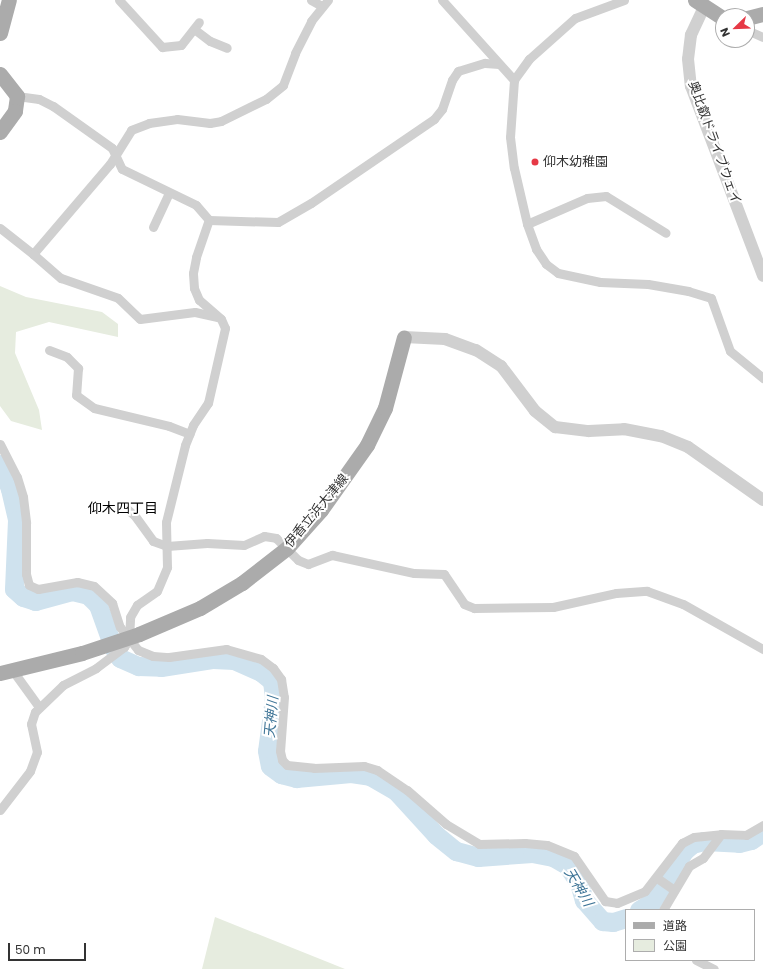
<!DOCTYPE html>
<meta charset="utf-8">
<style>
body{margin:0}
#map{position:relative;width:763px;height:969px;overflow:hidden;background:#fff;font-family:Poppins,"Noto Sans JP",sans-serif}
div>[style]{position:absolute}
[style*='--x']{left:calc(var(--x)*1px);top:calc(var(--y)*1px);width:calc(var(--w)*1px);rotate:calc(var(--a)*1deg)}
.green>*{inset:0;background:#e6ecdf}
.river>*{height:19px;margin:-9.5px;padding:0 9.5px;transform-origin:9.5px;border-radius:9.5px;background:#cfe2ee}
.minor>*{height:9px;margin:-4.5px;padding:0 4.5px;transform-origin:4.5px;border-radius:4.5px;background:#d0d0d0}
.tertiary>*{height:12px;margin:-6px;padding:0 6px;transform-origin:6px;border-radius:6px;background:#d0d0d0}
.primary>*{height:15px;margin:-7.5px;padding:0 7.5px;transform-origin:7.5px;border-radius:7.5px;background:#ababab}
.primary-bridge>*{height:15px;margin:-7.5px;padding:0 7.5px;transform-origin:7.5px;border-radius:7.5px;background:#ababab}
.dots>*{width:11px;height:11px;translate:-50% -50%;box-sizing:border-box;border:2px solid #fff;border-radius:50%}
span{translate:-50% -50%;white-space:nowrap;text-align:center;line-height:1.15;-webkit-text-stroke:4px #fff;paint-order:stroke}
.street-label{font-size:13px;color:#333}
.poi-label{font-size:13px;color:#333}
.left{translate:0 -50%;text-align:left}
.neighbourhood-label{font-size:14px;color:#000}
.water-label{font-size:14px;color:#3f7597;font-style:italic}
.legend{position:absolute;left:625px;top:909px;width:130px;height:52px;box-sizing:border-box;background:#fff;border:1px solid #adadad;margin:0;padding:5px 7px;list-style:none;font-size:12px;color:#333}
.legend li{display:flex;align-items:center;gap:8px;height:20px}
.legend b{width:20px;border:1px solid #adadad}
.north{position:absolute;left:715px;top:8px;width:40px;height:40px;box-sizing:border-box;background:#fff;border:1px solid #adadad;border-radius:50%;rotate:247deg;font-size:11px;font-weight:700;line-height:16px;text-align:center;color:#333}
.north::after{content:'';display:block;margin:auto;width:14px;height:18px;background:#e63946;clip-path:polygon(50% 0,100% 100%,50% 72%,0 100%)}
.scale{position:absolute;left:8px;top:943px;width:78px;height:18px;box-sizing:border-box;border:2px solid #333;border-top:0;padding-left:5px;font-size:12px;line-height:14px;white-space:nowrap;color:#333;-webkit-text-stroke:3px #fff;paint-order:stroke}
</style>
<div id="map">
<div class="green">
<div style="clip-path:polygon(0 286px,26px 297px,102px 312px,118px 324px,118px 337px,49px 322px,16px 332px,15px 353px,39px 410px,42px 430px,11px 421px,0 406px)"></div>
<div style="clip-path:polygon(215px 917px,345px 969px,202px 969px)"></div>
</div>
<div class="river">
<div style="--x:0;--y:464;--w:27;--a:68"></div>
<div style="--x:10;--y:489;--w:32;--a:77"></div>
<div style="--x:17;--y:520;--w:69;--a:92.5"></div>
<div style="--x:14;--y:589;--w:12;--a:42"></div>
<div style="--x:23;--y:597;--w:13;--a:18"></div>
<div style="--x:35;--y:601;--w:38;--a:-15"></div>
<div style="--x:72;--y:591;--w:16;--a:14"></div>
<div style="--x:88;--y:595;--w:14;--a:45"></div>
<div style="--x:98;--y:605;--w:45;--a:70.3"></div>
<div style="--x:113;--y:647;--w:13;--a:58"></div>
<div style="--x:120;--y:658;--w:20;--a:24"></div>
<div style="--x:138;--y:666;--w:23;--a:2"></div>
<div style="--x:161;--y:667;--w:53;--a:-8.7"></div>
<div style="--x:213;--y:659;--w:21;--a:3"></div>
<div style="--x:234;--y:660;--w:30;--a:24"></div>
<div style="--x:261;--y:672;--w:14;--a:39"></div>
<div style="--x:272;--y:681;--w:17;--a:83"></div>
<div style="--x:274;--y:698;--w:53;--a:97.5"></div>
<div style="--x:267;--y:751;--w:15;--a:79"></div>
<div style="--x:270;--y:766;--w:14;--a:36"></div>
<div style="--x:281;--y:774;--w:16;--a:15"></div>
<div style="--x:296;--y:778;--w:55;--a:-5.2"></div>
<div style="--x:351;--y:773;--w:19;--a:9"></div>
<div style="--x:370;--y:776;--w:30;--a:30"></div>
<div style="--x:396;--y:791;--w:59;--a:47.7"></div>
<div style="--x:436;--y:835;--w:26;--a:39"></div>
<div style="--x:456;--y:851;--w:23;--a:15"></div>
<div style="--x:478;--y:857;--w:54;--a:-4.2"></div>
<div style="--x:532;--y:853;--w:21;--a:11"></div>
<div style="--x:553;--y:857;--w:16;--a:30"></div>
<div style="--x:567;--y:865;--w:22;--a:56"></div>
<div style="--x:579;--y:883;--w:18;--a:74"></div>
<div style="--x:584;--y:900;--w:28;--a:49"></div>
<div style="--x:602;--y:921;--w:11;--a:5"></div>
<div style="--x:613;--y:922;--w:14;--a:-17"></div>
<div style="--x:639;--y:910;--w:15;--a:-32"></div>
<div style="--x:652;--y:902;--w:60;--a:-57.9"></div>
<div style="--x:684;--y:851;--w:11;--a:-41"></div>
<div style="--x:692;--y:844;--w:12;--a:-14"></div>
<div style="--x:704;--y:841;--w:35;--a:3"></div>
<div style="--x:739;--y:843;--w:12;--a:-14"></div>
<div style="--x:751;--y:840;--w:14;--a:-34"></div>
</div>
<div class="minor">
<div style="--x:119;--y:0;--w:64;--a:47.5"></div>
<div style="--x:162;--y:47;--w:19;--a:-6"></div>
<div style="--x:181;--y:45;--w:29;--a:-52"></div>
<div style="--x:311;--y:0;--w:13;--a:29"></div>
<div style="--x:442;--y:0;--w:108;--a:48"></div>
<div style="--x:624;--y:0;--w:52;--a:159.8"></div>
<div style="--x:575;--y:18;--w:62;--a:138.3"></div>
<div style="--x:529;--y:59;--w:26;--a:126"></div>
<div style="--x:514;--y:80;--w:57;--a:94"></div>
<div style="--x:510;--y:137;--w:31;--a:83"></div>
<div style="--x:514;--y:168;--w:57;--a:76.9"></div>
<div style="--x:527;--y:224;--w:27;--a:70"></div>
<div style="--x:536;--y:249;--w:18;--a:56"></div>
<div style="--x:546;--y:264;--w:15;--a:37"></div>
<div style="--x:558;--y:273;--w:43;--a:12.1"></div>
<div style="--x:600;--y:282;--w:48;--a:2.4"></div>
<div style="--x:648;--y:284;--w:41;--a:9.9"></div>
<div style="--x:688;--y:291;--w:24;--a:17"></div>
<div style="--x:711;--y:298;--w:56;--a:70.3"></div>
<div style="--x:730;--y:351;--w:43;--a:39.3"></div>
<div style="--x:194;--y:29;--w:20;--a:37"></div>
<div style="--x:210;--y:41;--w:18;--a:22"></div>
<div style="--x:747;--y:30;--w:17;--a:24"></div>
<div style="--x:17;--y:96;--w:22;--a:8"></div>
<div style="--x:39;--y:99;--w:16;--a:27"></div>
<div style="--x:53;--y:106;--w:72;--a:35.4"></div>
<div style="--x:112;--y:148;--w:23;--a:65"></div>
<div style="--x:122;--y:169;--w:82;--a:25.9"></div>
<div style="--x:196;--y:205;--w:20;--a:49"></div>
<div style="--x:209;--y:220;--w:69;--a:1.7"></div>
<div style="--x:278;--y:222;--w:38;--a:-30"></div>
<div style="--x:311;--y:203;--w:149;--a:-34.3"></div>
<div style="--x:434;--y:119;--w:13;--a:-51"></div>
<div style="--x:442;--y:109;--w:31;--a:-71"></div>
<div style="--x:452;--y:80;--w:11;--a:-56"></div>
<div style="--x:458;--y:71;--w:28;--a:-17"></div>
<div style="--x:485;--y:63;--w:14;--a:4"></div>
<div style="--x:527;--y:224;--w:65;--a:-23.4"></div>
<div style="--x:587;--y:198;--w:19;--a:-6"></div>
<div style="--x:606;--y:196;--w:70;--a:31.7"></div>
<div style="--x:153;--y:227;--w:38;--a:-65"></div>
<div style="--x:0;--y:228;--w:42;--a:38.2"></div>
<div style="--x:33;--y:254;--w:118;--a:-49.5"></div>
<div style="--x:110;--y:164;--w:40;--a:-58"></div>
<div style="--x:131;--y:130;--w:19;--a:-21"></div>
<div style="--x:149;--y:123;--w:28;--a:-8"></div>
<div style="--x:177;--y:119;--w:33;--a:7"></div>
<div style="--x:210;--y:123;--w:11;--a:-10"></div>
<div style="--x:221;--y:121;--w:50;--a:-26.1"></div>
<div style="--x:266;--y:99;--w:22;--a:-39"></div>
<div style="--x:283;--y:85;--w:34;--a:-69"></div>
<div style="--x:295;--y:53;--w:36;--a:-63"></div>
<div style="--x:311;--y:21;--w:27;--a:-51"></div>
<div style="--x:33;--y:254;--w:37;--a:41"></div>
<div style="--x:61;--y:278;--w:60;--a:19.3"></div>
<div style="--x:118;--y:298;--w:30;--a:44"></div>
<div style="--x:140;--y:319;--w:55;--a:-7.3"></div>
<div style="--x:195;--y:312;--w:22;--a:13"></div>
<div style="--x:49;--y:350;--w:19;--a:21"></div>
<div style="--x:67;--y:357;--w:16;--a:45"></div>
<div style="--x:78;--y:368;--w:27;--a:94"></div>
<div style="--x:76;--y:395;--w:22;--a:36"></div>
<div style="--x:94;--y:408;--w:77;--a:13.5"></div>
<div style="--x:169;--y:426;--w:22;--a:21"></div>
<div style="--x:0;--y:444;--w:37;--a:63"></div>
<div style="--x:17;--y:477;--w:21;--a:73"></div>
<div style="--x:23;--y:497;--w:26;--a:83"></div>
<div style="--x:26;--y:523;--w:51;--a:90"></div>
<div style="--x:26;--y:574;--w:11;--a:75"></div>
<div style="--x:29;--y:585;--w:10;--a:24"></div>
<div style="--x:38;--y:589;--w:40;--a:-10"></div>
<div style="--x:77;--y:582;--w:17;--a:13"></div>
<div style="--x:94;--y:586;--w:25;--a:43"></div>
<div style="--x:112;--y:603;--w:25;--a:72"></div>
<div style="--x:120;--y:627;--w:29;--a:52"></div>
<div style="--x:138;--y:650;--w:16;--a:22"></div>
<div style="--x:153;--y:656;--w:16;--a:4"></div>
<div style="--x:169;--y:657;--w:58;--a:-8"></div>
<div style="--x:226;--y:649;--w:36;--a:16"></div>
<div style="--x:261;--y:659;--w:15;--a:37"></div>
<div style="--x:273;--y:668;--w:14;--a:54"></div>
<div style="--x:281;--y:679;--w:18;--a:81"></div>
<div style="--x:284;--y:697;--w:54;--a:94.2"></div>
<div style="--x:280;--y:751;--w:9;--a:77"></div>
<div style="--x:282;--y:760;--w:7;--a:45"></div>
<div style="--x:287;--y:765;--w:27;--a:6"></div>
<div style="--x:314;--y:768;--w:50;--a:-2.3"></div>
<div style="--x:364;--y:766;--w:14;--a:17"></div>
<div style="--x:377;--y:770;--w:36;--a:34"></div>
<div style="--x:407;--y:790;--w:52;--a:41.1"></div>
<div style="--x:446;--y:824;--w:39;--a:31"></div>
<div style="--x:479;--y:844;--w:46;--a:-1.2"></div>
<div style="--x:525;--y:843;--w:22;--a:5"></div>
<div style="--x:547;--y:845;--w:29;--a:22"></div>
<div style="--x:574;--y:856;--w:55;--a:55.4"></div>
<div style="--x:605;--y:901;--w:12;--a:9"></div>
<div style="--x:617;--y:903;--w:30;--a:-23"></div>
<div style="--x:645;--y:891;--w:61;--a:-52.4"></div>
<div style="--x:682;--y:843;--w:13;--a:-27"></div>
<div style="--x:694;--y:837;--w:27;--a:-6"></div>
<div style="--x:127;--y:509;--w:11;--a:41"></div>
<div style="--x:135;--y:516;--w:31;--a:54"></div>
<div style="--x:153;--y:541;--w:15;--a:20"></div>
<div style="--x:167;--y:546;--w:40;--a:-4.3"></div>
<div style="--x:207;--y:543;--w:37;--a:3"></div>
<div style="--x:244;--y:545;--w:22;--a:-24"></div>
<div style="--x:264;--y:536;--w:12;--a:9"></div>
<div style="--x:276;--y:538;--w:31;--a:45"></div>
<div style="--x:298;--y:560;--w:11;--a:22"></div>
<div style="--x:308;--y:564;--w:26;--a:-21"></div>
<div style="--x:332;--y:555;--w:84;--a:12.4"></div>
<div style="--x:414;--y:573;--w:30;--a:2"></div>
<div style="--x:444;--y:574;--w:36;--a:56"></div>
<div style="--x:464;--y:604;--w:11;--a:22"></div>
<div style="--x:474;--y:608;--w:79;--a:-0.7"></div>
<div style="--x:553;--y:607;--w:65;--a:-12.5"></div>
<div style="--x:616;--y:593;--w:31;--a:-4"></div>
<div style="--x:647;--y:591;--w:38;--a:20"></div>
<div style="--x:683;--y:604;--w:92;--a:29.4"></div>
<div style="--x:13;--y:671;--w:44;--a:54.2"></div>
<div style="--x:0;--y:810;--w:49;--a:-52.4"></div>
<div style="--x:30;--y:771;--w:20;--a:-70"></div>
<div style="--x:37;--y:752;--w:29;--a:-102"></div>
<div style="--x:31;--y:724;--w:13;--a:-72"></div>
<div style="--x:35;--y:712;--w:39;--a:-44"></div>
<div style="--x:63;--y:685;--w:37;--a:-27"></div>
<div style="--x:96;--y:668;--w:35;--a:-37"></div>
<div style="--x:124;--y:647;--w:9;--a:-58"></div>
<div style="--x:129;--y:639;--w:22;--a:-87"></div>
<div style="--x:130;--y:617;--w:14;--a:-60"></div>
<div style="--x:137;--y:605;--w:24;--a:-35"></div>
<div style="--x:157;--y:591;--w:26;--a:-67"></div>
<div style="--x:167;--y:567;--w:45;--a:-91.3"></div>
<div style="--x:166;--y:522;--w:79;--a:-76.1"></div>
<div style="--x:185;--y:445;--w:22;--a:-68"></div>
<div style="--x:193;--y:425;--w:27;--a:-56"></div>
<div style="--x:208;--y:403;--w:77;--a:-77.2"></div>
<div style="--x:225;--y:328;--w:10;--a:-114"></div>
<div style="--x:221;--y:319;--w:29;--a:-139"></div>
<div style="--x:199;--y:300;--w:13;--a:-113"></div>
<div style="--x:194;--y:288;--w:15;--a:-94"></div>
<div style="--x:193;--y:273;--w:16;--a:-79"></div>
<div style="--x:196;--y:257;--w:39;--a:-71"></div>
<div style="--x:657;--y:878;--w:21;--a:35"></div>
<div style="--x:663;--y:910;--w:51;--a:-59.4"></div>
<div style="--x:689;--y:866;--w:16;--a:-30"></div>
<div style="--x:703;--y:858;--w:30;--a:-53"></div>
<div style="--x:721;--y:834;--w:25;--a:2"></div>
<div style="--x:746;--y:835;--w:20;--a:-30"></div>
<div style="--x:696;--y:960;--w:20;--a:27"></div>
</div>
<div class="tertiary">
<div style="--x:704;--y:7;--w:31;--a:115"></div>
<div style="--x:691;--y:35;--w:24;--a:97"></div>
<div style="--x:688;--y:59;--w:27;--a:84"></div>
<div style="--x:691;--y:86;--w:203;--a:69.2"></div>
<div style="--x:404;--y:337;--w:41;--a:2.8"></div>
<div style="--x:445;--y:339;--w:33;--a:20"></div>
<div style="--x:476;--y:350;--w:30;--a:33"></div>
<div style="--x:501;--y:366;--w:56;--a:52.9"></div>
<div style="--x:535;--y:411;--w:26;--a:39"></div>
<div style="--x:555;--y:427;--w:34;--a:7"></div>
<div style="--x:589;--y:431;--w:35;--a:-3"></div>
<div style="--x:624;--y:429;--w:38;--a:11"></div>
<div style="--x:661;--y:436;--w:29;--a:22"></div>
<div style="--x:688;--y:447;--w:92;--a:35.2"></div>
</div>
<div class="primary">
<div style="--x:695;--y:0;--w:33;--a:33"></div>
<div style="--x:747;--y:18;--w:16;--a:-14"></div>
<div style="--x:0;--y:33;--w:34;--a:-75"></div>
<div style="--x:0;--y:74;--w:28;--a:52"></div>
<div style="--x:17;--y:96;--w:15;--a:98"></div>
<div style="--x:15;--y:111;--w:26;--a:126"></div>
<div style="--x:139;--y:634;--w:66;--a:-23.1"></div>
<div style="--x:200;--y:608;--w:49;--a:-30.8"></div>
<div style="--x:242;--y:583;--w:57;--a:-37.9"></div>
<div style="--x:287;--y:548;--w:51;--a:-48.2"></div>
<div style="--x:321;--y:510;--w:80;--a:-54.7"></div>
<div style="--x:367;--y:445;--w:41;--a:-64.1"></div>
<div style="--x:385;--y:408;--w:73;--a:-75"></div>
<div style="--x:0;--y:673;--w:84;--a:-13.7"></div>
</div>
<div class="primary-bridge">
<div style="--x:82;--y:653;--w:60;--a:-18.4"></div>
</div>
<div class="dots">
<div style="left:535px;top:162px;background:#e63946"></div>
</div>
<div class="street-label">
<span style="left:714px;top:143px;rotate:70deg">奥比叡ドライブウェイ</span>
<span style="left:317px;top:511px;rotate:-50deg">伊香立浜大津線</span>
</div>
<div class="poi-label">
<span class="left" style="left:543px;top:162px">仰木幼稚園</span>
</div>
<div class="neighbourhood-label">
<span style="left:123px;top:508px">仰木四丁目</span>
</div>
<div class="water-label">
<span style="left:271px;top:717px;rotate:-85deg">天神川</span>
<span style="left:579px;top:887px;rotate:59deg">天神川</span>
</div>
<ul class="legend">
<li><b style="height:5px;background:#ababab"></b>道路</li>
<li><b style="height:11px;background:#e6ecdf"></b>公園</li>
</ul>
<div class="north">N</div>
<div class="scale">50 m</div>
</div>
